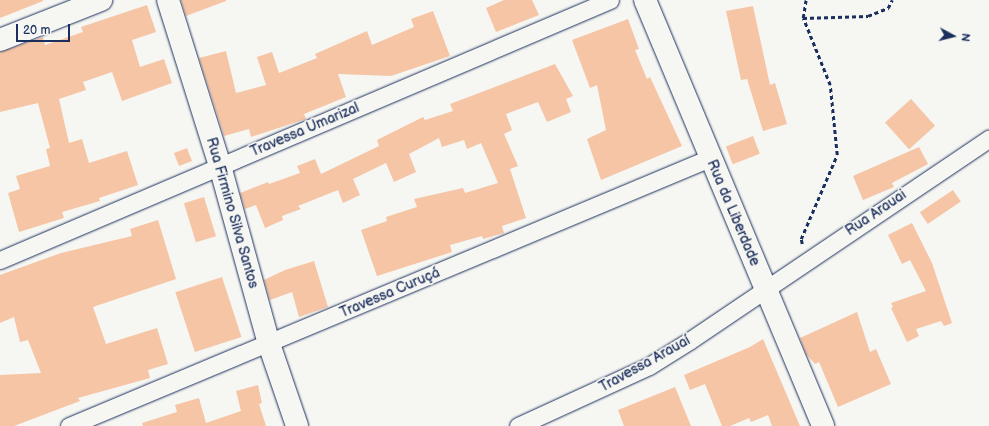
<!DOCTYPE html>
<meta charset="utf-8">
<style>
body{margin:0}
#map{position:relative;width:989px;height:426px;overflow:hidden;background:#f6f6f2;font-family:"Balsamiq Sans",sans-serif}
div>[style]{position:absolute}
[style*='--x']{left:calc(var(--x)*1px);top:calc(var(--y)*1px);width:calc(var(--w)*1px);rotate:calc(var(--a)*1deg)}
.building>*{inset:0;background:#f6c5a6;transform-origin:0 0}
.path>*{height:2.5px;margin-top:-1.25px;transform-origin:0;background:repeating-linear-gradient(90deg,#1b2f5e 0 4px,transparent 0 7px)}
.roads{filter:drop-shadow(0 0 1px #1b2f5e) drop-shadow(0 0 1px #1b2f5e)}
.minor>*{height:17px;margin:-8.5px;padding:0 8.5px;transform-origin:8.5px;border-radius:8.5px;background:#f6f6f2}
.tertiary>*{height:22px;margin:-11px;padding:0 11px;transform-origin:11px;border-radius:11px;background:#f6f6f2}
span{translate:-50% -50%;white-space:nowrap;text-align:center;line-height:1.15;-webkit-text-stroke:3.5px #f6f6f2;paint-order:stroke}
.street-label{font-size:14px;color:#1b2f5e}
.north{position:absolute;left:933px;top:16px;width:40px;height:40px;-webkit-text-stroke:3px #f6f6f2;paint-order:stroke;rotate:97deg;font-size:11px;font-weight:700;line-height:16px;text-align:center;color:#1b2f5e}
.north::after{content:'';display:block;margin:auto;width:14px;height:18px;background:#1b2f5e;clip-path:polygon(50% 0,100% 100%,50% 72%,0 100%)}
.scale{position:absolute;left:16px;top:24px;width:54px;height:18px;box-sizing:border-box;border:2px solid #1b2f5e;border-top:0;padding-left:5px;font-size:12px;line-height:14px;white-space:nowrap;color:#1b2f5e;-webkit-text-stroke:3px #f6f6f2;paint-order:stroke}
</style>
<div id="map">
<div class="building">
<div style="clip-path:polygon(0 0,43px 0,43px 1px,0 18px)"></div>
<div style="clip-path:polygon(181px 0,226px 0,226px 1px,186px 16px)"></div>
<div style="clip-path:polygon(504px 0,532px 0,539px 15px,496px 32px,486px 8px)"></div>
<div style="clip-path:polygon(147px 5px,156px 32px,132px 40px,140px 67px,164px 59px,172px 83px,122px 101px,112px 72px,83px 82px,86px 90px,59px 99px,69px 143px,82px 139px,89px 163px,127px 151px,138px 185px,99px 198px,100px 201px,62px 212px,64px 218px,19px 232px,8px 193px,20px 189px,16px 176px,50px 166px,46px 149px,50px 148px,38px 103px,0 112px,0 52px,43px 37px,45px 45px,83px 32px,81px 27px)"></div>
<div style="clip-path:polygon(753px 6px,770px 85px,775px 83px,787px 124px,763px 131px,747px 79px,741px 80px,726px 11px)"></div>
<div style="clip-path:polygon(433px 11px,450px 56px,391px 76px,338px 74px,346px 97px,304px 114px,306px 119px,251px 137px,249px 129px,224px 136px,199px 58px,226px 51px,236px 93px,266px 85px,257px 57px,272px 52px,279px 73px,317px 58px,315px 54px,367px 31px,372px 45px,414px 27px,411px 19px)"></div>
<div style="clip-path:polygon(628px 19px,639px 49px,635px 50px,647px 79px,650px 77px,682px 146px,601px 180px,587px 139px,606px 130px,597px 85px,590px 88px,572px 40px)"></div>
<div style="clip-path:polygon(555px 64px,573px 96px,566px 99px,571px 112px,547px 122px,538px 102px,506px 114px,512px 130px,504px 134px,518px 166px,510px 169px,526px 218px,502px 226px,504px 233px,483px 239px,482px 236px,450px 245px,452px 252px,377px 276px,361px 230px,387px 221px,386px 217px,417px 207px,414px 199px,463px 188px,465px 193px,498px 183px,481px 143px,467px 149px,464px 140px,442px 147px,439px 138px,409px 154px,416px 172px,394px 182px,386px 163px,353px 179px,360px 195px,343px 203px,338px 190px,298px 206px,301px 209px,282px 216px,283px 220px,265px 228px,256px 205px,245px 209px,240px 193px,268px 182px,269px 184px,300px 173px,297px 166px,315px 159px,321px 174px,379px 146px,377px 140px,423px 117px,425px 120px,453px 111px,450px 104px)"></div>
<div style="left:911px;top:99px;width:36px;height:35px;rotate:48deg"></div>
<div style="left:753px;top:136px;width:19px;height:29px;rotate:69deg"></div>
<div style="clip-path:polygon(919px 147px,928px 164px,892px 183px,894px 187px,863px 200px,853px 176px)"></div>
<div style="left:187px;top:148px;width:14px;height:14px;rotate:69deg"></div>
<div style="left:953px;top:190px;width:14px;height:40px;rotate:56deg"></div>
<div style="left:204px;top:197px;width:41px;height:21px;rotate:73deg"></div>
<div style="clip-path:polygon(158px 220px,176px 279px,93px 307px,106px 344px,157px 328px,168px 364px,148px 370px,150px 378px,78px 398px,80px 401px,14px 426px,0 426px,0 375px,41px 373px,28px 340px,20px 342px,14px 317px,0 323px,0 275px,61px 253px,132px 236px,130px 229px)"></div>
<div style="clip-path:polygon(912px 223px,932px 263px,952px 323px,944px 326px,941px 321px,916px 329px,919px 336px,907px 342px,891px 308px,893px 307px,891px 303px,926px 291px,910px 260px,902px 264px,888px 235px)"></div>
<div style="clip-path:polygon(314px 261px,328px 307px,299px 317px,292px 292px,270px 300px,264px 280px,285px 270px)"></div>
<div style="left:222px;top:277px;width:63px;height:49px;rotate:72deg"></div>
<div style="clip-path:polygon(857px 312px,870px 352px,876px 349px,891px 384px,838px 407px,819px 362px,815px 364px,806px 354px,800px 338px)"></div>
<div style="clip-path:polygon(763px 339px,800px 426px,772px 426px,768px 415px,751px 422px,749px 418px,730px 426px,722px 426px,705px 384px,690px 390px,684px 375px,750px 347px)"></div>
<div style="clip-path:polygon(258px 385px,262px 403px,259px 404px,266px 426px,143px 426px,142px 423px,177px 412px,175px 405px,199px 398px,206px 423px,241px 411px,236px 391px)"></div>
<div style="clip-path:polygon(675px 387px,691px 426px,624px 426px,618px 410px)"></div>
</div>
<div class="path">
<div style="--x:803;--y:18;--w:65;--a:-1.8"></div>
<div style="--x:868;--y:16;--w:22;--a:-22"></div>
<div style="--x:888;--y:8;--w:9;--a:-63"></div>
<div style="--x:802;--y:244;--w:5;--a:-101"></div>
<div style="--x:801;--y:239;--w:91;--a:-66.8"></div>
<div style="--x:837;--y:155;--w:70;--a:-95.7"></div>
<div style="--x:830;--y:85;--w:72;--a:-111.9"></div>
<div style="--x:803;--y:18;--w:18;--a:-81"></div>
</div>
<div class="roads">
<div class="minor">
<div style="--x:0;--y:260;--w:663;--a:-23.09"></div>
<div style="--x:69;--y:426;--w:695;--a:-22.69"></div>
<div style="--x:518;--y:426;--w:144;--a:-24.6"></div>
<div style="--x:649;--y:366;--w:47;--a:-32"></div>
<div style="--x:689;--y:341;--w:362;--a:-34"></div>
</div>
<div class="tertiary">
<div style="--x:168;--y:0;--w:174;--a:72.6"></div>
<div style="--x:220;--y:166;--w:185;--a:74.6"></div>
<div style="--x:269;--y:344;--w:87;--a:71.1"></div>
<div style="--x:645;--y:0;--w:462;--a:67.3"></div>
<div style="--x:0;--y:40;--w:109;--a:-21.6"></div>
</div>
</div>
<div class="street-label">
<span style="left:305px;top:130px;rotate:-23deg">Travessa Umarizal</span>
<span style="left:232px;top:213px;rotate:74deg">Rua Firmino Silva Santos</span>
<span style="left:733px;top:213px;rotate:67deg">Rua da Liberdade</span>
<span style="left:876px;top:213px;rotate:-34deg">Rua Arauai</span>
<span style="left:390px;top:293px;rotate:-23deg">Travessa Curuçá</span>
<span style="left:645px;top:364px;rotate:-29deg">Travessa Arauaí</span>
</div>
<div class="north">N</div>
<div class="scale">20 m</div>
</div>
